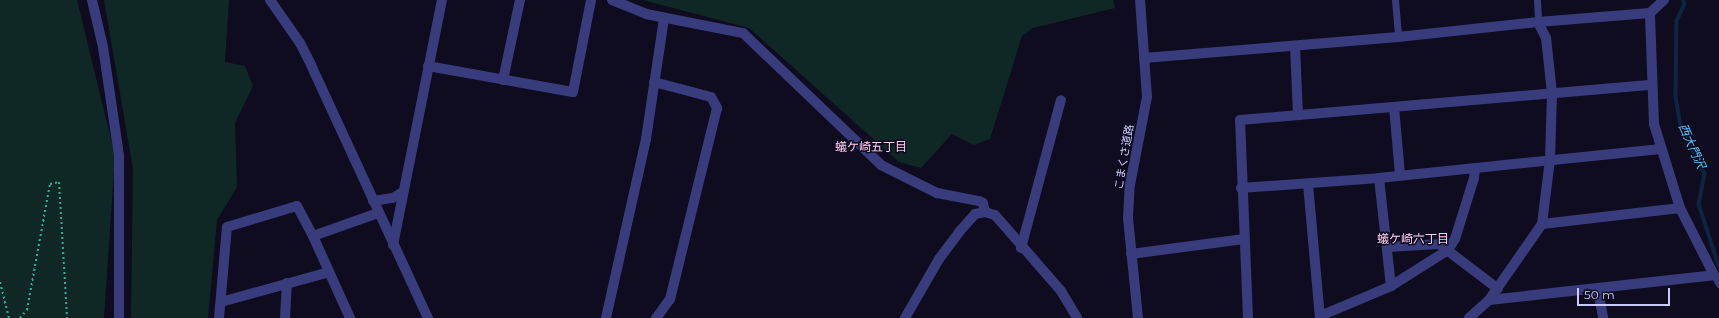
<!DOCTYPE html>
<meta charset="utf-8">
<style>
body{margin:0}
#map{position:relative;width:1719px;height:318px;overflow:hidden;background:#0e0c1e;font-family:Montserrat,"Noto Sans JP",sans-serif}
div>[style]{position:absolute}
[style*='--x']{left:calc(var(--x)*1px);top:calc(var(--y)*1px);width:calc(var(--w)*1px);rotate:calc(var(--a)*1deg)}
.green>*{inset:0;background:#0f2825}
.stream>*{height:3.5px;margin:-1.75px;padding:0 1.75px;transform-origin:1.75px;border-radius:1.75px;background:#0c2642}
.path>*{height:2px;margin-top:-1px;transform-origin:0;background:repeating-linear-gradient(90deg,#2fae9a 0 2px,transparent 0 5px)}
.service>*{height:7px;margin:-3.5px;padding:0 3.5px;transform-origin:3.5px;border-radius:3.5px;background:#383c7d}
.minor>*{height:10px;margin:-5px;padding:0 5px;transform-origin:5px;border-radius:5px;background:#383c7d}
.tertiary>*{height:10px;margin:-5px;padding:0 5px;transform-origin:5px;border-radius:5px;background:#383c7d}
span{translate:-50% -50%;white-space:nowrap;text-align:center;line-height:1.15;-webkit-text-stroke:3px #0e0c1e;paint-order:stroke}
.street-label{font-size:11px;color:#cbcafe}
.water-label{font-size:12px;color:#5ac2fd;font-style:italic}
.neighbourhood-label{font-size:12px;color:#feccf1}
.scale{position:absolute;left:1577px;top:288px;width:93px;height:18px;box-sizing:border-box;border:2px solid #cbcafe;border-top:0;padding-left:5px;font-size:12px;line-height:14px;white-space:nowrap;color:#cbcafe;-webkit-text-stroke:3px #0e0c1e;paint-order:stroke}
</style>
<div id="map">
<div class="green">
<div style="clip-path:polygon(0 0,77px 0,115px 156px,104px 318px,0 318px)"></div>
<div style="clip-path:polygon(104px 0,229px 0,225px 62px,245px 66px,253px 86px,235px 123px,237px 187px,217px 220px,208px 318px,131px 318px,133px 169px)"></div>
<div style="clip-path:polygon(643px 0,1113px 0,1115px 8px,1033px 28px,1022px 36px,990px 139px,974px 145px,952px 134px,921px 168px,899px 162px,749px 28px)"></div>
</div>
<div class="stream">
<div style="--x:1683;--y:0;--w:4;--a:63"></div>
<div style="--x:1685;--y:4;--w:19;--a:115"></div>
<div style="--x:1677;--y:21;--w:75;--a:90.8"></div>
<div style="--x:1676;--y:96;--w:31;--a:81"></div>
<div style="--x:1681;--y:127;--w:53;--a:62.9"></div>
<div style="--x:1705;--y:174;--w:31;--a:101"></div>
<div style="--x:1699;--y:204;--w:65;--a:72.1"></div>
</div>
<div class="path">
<div style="--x:0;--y:282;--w:37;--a:76"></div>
<div style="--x:20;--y:318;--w:11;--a:-49"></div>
<div style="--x:27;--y:310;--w:128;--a:-79.7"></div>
<div style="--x:50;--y:184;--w:9;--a:-13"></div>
<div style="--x:59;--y:182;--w:136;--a:86.6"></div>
</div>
<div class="service">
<div style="--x:1395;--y:0;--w:37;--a:85"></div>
<div style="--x:1537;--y:0;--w:22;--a:87"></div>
<div style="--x:1714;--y:275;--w:10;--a:61"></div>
</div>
<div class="minor">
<div style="--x:612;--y:0;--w:37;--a:22"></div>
<div style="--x:646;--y:14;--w:99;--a:11.1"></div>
<div style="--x:743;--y:33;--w:191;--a:43.7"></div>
<div style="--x:881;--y:165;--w:63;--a:26.6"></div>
<div style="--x:937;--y:193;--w:43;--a:10.8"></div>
<div style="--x:979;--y:201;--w:4;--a:27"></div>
<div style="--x:983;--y:203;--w:9;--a:77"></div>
<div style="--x:1295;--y:46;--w:69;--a:87.5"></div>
<div style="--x:1144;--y:58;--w:255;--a:-4.7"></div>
<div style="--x:1398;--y:37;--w:141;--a:-6.1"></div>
<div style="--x:1538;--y:22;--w:112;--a:-4.6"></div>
<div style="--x:1650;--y:13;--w:19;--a:-43"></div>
<div style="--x:428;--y:66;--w:147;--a:10.2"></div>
<div style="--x:573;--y:92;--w:94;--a:-78.9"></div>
<div style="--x:503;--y:80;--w:82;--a:-78"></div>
<div style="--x:654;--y:82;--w:59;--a:14.7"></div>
<div style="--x:711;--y:97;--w:13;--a:61"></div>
<div style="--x:717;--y:108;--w:197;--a:103.8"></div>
<div style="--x:670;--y:299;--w:24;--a:126"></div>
<div style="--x:1394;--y:107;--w:67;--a:84.9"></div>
<div style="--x:1379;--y:178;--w:109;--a:83.7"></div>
<div style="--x:1308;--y:184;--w:135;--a:84.9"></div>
<div style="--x:1241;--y:188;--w:138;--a:-4.1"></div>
<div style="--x:1379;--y:178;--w:283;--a:-5.9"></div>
<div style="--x:373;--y:201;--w:20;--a:-9"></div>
<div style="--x:393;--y:198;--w:12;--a:-31"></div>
<div style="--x:1542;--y:224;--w:139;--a:-6.6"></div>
<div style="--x:393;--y:245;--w:250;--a:-78.7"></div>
<div style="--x:1388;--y:247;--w:51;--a:-3.4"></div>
<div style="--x:1439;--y:244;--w:74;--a:37.3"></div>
<div style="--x:1021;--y:248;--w:153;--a:-74.9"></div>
<div style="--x:1131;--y:254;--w:114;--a:-7.6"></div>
<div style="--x:1598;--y:289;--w:29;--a:80"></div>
<div style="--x:1489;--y:300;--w:226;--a:-6.3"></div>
<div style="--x:1714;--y:275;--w:75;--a:-116.9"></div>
<div style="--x:1680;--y:208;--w:88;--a:-107.2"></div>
<div style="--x:1654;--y:124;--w:111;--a:-92.1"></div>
<div style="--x:221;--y:302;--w:112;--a:-15.5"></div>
<div style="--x:1320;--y:316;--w:77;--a:-22.9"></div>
<div style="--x:1391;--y:286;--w:67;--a:-32.3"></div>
<div style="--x:1448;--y:250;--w:13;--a:-58"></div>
<div style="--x:1455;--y:239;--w:64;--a:-72.7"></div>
<div style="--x:1474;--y:178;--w:10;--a:-84"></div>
<div style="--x:219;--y:318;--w:91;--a:-85"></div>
<div style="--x:227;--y:227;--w:73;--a:-16.7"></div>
<div style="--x:297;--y:206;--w:34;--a:62"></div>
<div style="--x:285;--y:318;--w:35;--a:-87"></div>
<div style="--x:350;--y:318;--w:90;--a:-114.3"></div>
<div style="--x:313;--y:236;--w:69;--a:-19.5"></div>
<div style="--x:606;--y:318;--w:183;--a:-77.4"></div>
<div style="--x:646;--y:139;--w:122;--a:-81.5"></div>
<div style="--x:1248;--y:318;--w:198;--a:-92.3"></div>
<div style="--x:1240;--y:120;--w:413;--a:-4.9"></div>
<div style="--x:1469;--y:318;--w:27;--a:-42"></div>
<div style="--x:1489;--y:300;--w:93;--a:-55.1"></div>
<div style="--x:1542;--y:224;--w:64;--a:-82.9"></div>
<div style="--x:1550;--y:160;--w:67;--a:-88.3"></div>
<div style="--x:1552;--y:93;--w:55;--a:-96.2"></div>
<div style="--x:1546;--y:38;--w:18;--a:-117"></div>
</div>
<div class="tertiary">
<div style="--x:92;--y:0;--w:48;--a:76.8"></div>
<div style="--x:103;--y:47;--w:110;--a:81.6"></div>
<div style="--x:119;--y:156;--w:162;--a:90"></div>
<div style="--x:270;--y:0;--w:52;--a:55.1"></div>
<div style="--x:300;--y:43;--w:25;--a:63"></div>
<div style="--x:311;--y:65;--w:279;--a:65.2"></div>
<div style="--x:905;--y:318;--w:68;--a:-60"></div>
<div style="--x:939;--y:259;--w:34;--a:-53"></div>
<div style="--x:959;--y:232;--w:24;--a:-48"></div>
<div style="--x:975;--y:214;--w:10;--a:-11"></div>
<div style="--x:985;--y:212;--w:10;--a:17"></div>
<div style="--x:995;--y:215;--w:101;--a:49"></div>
<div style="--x:1061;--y:291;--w:31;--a:59"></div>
<div style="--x:1138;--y:318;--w:100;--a:-95.7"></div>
<div style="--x:1128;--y:218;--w:33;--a:-87"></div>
<div style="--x:1130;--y:185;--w:90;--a:-79.1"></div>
<div style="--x:1147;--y:97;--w:97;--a:-94.1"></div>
</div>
<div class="street-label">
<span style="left:1124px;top:157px;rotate:-80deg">こまくさ道路</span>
</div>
<div class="water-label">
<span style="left:1692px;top:146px;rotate:66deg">西大門沢</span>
</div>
<div class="neighbourhood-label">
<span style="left:871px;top:147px">蟻ケ崎五丁目</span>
<span style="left:1413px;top:239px">蟻ケ崎六丁目</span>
</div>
<div class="scale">50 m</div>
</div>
